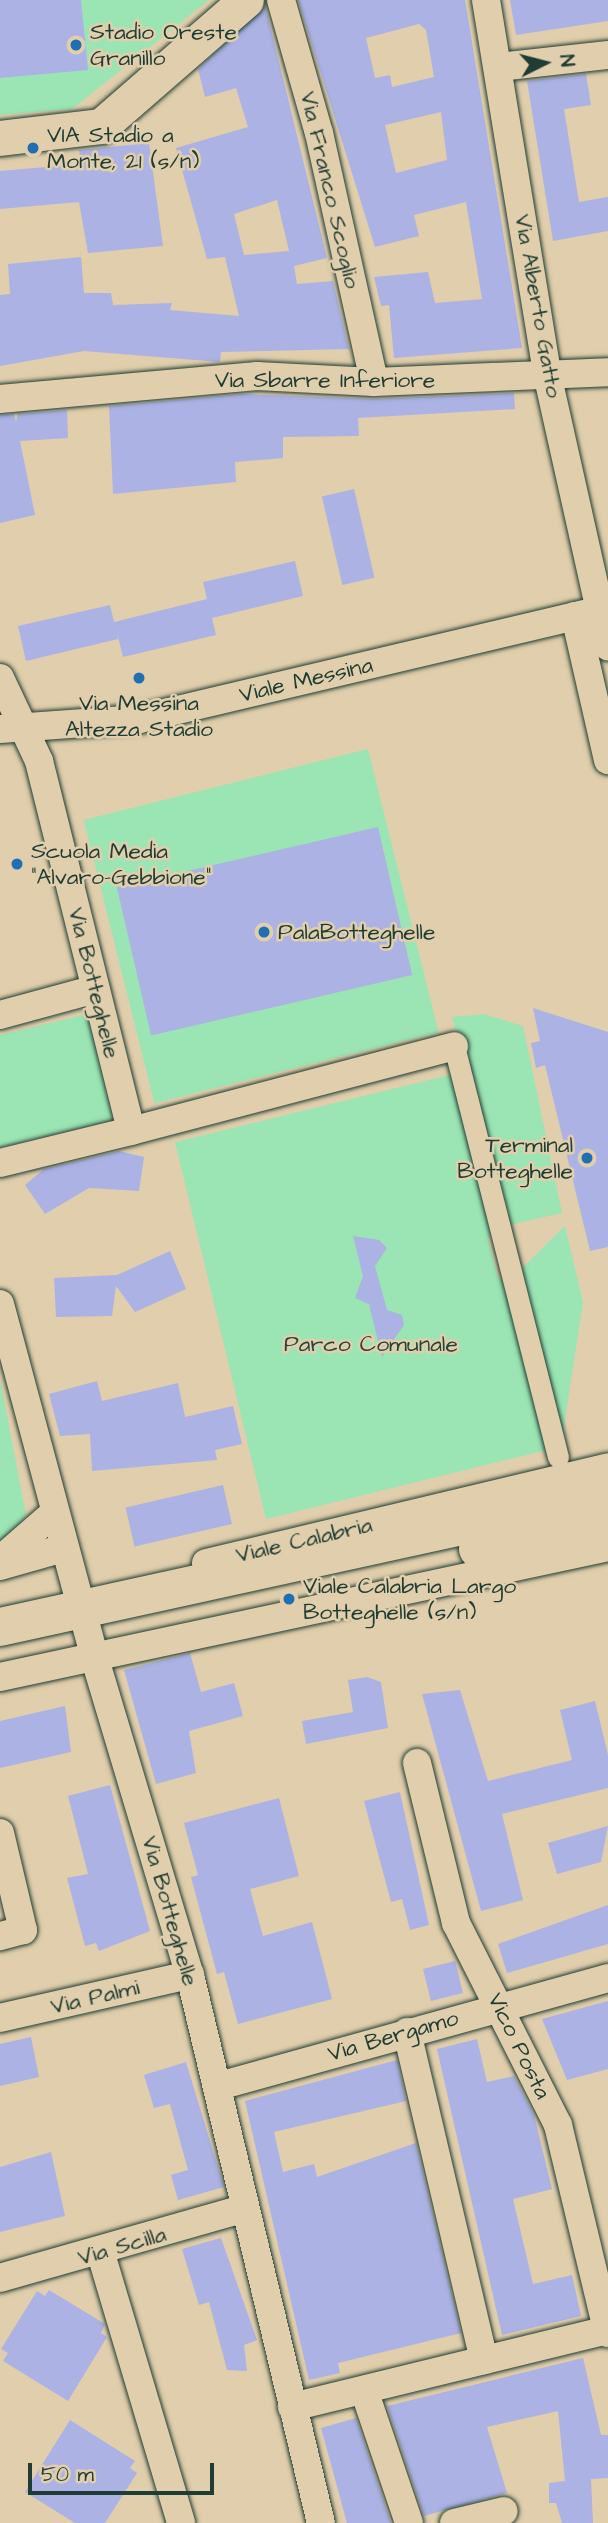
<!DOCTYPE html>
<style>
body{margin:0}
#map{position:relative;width:608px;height:2523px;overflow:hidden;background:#e1ceac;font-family:"Architects Daughter",sans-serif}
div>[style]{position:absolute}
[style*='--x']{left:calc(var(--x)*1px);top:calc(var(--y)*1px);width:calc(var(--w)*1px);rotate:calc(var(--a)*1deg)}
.green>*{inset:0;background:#9be4b3;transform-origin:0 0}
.building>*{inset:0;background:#acb2e3;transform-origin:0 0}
.roads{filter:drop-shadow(0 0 2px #1f3d34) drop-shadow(0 0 2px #1f3d34)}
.pedestrian>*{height:21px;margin:-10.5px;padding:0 10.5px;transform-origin:10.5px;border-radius:10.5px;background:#e1ceac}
.minor>*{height:28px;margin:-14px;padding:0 14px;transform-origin:14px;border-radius:14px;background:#e1ceac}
.tertiary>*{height:35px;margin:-17.5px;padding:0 17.5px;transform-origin:17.5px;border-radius:17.5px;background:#e1ceac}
.secondary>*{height:38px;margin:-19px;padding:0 19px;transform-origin:19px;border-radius:19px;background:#e1ceac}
.dots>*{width:19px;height:19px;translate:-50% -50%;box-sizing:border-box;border:4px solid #e1ceac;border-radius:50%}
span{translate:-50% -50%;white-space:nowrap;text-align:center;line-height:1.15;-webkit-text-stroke:5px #e1ceac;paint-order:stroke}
.poi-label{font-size:23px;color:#1f3d34}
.left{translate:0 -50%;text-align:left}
.right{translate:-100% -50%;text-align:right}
.street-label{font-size:23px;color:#1f3d34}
.park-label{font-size:23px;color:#25453a}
.north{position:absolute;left:510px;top:28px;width:70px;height:70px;-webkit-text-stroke:5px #e1ceac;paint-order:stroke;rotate:84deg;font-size:19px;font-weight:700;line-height:28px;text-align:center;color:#1f3d34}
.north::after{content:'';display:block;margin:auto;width:24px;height:32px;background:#1f3d34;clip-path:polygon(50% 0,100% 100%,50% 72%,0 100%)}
.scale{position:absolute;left:28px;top:2463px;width:186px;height:32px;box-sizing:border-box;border:4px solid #1f3d34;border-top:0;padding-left:9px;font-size:21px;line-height:24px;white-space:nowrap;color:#1f3d34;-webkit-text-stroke:5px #e1ceac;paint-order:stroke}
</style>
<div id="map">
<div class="green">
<div style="clip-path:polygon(0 0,209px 0,72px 109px,0 115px)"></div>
<div style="left:368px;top:749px;width:292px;height:293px;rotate:76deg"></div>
<div style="clip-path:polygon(88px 1014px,113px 1120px,0 1147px,0 1035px)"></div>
<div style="clip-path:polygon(484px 1014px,523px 1026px,562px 1213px,505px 1226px,452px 1017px)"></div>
<div style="clip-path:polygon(458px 1073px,495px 1225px,488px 1239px,498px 1277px,512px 1286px,551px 1449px,266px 1519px,175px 1142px)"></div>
<div style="clip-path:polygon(565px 1226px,583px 1302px,561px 1446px,517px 1273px)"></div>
<div style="clip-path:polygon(0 1379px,26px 1515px,0 1543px)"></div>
</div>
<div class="building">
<div style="clip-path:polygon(0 0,81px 0,88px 70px,0 78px)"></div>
<div style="clip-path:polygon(evenodd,298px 0,465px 0,522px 348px,394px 358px,389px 305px,381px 306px,374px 277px,428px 272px,435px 303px,482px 299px,466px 202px,414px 215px,419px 236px,375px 247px,298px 0,419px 24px,426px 30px,434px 77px,392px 87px,390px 75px,375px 78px,366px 38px,419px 24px,298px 0,441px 112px,447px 160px,396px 173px,385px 125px,441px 112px)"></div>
<div style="clip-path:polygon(510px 0,608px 0,608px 21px,516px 35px)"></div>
<div style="clip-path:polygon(evenodd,265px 5px,327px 258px,294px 266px,297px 284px,333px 281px,349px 349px,221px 352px,220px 362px,84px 351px,0 366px,0 295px,10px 294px,8px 264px,81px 257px,84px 293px,111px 293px,113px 305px,172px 303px,170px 310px,239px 316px,225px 257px,207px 259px,176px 148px,248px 127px,236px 88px,205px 97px,198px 69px,265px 5px,277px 200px,289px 251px,244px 255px,234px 214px,277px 200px)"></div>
<div style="clip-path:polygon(586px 74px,591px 105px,564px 109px,579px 202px,608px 197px,608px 231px,553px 241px,527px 81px)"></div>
<div style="clip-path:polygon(149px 143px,163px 246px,88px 253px,79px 202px,0 209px,0 171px,81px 164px,79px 150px)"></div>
<div style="clip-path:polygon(514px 393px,515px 409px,358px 418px,359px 436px,283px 437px,283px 458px,235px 462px,236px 482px,113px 494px,109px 406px,242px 394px,375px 399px)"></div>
<div style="clip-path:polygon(67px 410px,68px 438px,20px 441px,35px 515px,0 523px,0 415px,14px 414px,16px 422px,18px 414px)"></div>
<div style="left:354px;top:489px;width:91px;height:33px;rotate:77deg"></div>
<div style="clip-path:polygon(295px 561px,303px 596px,212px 618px,216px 635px,123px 657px,117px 633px,118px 639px,26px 661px,18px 626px,110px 605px,114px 622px,207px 599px,203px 582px)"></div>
<div style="left:378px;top:827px;width:152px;height:268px;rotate:77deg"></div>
<div style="clip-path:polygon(533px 1008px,608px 1032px,608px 1247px,590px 1251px,545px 1065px,536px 1068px,531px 1043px,540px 1041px)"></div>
<div style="clip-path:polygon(119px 1151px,144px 1157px,139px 1191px,89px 1188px,45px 1214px,25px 1185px,44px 1169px)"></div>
<div style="clip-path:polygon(353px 1236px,379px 1240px,387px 1248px,375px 1266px,387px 1310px,402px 1315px,404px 1325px,382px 1357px,369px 1305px,375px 1307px,355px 1298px,363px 1276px)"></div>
<div style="clip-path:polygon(170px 1251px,186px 1289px,135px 1312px,116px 1286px,112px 1316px,56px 1317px,54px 1278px,117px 1275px)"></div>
<div style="clip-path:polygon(97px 1381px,102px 1401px,178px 1383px,185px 1417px,233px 1406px,242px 1444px,215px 1450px,217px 1460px,92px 1471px,90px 1434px,60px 1436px,49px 1394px)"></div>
<div style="left:223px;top:1485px;width:40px;height:100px;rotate:77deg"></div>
<div style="clip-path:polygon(190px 1653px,201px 1692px,234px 1683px,243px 1716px,189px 1731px,196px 1773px,156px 1784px,124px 1670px)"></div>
<div style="clip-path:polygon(367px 1677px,381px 1682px,388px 1728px,306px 1744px,302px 1721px,353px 1712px,348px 1680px)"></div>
<div style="clip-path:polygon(460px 1690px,488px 1781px,572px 1760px,560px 1710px,595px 1701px,608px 1755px,608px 1788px,502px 1814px,523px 1900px,481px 1911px,422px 1694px)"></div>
<div style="clip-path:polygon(65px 1706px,71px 1752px,0 1768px,0 1721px)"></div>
<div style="clip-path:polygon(110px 1785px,150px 1931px,99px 1951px,96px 1943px,85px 1946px,67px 1878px,88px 1874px,68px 1796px)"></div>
<div style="clip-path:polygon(400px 1792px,429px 1925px,410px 1930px,402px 1899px,391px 1902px,364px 1801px)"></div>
<div style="clip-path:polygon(279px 1798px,299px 1876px,250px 1889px,263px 1936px,312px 1922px,332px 1999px,238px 2024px,224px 1972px,217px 1974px,191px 1877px,198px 1875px,184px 1823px)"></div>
<div style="clip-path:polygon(608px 1826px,601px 1862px,557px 1874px,548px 1843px)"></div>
<div style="clip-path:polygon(608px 1905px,608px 1944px,507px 1973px,498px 1944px)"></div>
<div style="left:455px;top:1961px;width:33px;height:33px;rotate:76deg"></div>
<div style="clip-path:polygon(608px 2001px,608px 2069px,567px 2080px,542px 2019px)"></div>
<div style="clip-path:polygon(31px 2037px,39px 2077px,0 2086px,0 2044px)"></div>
<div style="clip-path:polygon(477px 2039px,487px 2082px,514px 2076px,534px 2115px,552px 2189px,513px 2199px,533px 2284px,572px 2275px,581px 2316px,502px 2335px,437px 2049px)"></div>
<div style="clip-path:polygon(397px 2060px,406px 2101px,274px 2132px,283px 2172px,314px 2164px,317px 2177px,416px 2143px,461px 2333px,338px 2363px,340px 2373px,309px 2380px,245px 2101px)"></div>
<div style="clip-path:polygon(186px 2062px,224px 2187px,178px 2200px,171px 2175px,188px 2170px,170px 2104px,154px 2108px,144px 2075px)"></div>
<div style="clip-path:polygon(51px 2152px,65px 2216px,0 2232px,0 2167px)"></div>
<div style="clip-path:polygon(221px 2238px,257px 2340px,244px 2345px,247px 2371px,227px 2370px,209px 2302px,199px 2305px,182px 2249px)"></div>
<div style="clip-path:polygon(49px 2290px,105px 2324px,101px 2333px,107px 2337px,68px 2401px,3px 2361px,8px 2353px,1px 2349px,37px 2291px,45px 2296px)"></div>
<div style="clip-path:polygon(583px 2358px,601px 2435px,608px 2435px,608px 2478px,591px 2479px,593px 2523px,562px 2523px,556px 2503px,549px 2503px,549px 2483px,565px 2481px,558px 2411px,487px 2427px,507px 2493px,424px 2516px,387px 2406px)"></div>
<div style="clip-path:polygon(356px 2418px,391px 2523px,347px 2523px,321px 2428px)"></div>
<div style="clip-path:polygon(70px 2420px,135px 2461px,130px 2468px,137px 2473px,105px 2523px,75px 2523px,25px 2492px)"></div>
</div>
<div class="roads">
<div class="pedestrian">
<div style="--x:454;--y:1046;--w:424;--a:75.8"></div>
</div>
<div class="minor">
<div style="--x:281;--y:0;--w:138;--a:74.1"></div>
<div style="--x:319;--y:133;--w:255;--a:77.5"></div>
<div style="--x:486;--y:0;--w:383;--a:80.7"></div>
<div style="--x:548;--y:378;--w:275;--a:77.4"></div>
<div style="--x:499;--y:67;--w:110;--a:-6.3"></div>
<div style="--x:0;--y:399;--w:258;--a:-5.1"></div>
<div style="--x:257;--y:376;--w:117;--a:2.9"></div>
<div style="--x:374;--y:382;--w:234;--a:-2.4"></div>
<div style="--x:575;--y:616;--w:148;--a:77.1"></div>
<div style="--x:0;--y:678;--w:92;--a:64.8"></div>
<div style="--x:39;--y:761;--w:381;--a:76"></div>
<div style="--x:131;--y:1131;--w:135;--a:166.3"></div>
<div style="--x:0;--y:729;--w:140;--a:-4.1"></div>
<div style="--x:140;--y:719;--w:481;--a:-13.3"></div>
<div style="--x:0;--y:1015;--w:99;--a:-15.2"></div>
<div style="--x:131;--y:1131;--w:334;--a:-14.7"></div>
<div style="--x:0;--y:1304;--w:364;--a:75"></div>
<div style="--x:94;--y:1656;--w:333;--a:73.3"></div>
<div style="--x:190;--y:1975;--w:563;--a:76.56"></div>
<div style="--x:0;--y:1560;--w:73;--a:-41.1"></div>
<div style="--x:206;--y:1563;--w:413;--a:-13.4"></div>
<div style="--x:0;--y:1566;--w:66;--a:-15.7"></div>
<div style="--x:0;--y:1677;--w:622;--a:-12.07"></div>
<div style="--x:417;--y:1763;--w:165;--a:76.3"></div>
<div style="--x:456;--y:1923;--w:226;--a:63.2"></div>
<div style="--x:558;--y:2125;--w:214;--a:76.5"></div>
<div style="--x:0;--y:1833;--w:100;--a:76.7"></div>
<div style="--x:23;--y:1930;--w:24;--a:165"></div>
<div style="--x:0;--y:2018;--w:195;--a:-12.8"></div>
<div style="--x:407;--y:2032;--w:337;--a:76.8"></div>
<div style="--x:219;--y:2086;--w:404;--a:-15.5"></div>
<div style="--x:101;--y:2254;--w:281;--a:73.4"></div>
<div style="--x:0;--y:2278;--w:253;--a:-15.9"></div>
<div style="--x:364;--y:2390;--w:140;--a:71.3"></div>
<div style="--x:292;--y:2407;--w:325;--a:-13.7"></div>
<div style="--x:454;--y:2523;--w:51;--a:-13.5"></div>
</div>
<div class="tertiary">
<div style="--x:0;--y:138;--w:102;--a:-6.8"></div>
<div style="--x:101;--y:126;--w:192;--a:-41"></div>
</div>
<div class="secondary">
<div style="--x:478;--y:1549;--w:133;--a:-11.7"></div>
<div style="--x:0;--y:1627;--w:622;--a:-12.34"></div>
</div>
</div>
<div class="dots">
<div style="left:76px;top:45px;background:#1f6fb2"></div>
<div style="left:33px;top:148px;background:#1f6fb2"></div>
<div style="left:139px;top:678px;background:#1f6fb2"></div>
<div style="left:17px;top:864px;background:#1f6fb2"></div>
<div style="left:264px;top:932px;background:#1f6fb2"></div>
<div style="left:587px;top:1158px;background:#1f6fb2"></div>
<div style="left:289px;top:1599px;background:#1f6fb2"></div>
</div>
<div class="poi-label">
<span class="left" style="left:90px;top:45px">Stadio Oreste<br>Granillo</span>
<span class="left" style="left:47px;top:148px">VIA Stadio a<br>Monte, 21 (s/n)</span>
<span style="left:139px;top:716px">Via Messina<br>Altezza Stadio</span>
<span class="left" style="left:31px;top:864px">Scuola Media<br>"Alvaro-Gebbione"</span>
<span class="left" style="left:278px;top:932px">PalaBotteghelle</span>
<span class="right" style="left:573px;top:1158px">Terminal<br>Botteghelle</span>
<span class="left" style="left:303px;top:1599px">Viale Calabria Largo<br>Botteghelle (s/n)</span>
</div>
<div class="street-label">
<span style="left:330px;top:190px;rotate:77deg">Via Franco Scoglio</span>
<span style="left:538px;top:306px;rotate:80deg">Via Alberto Gatto</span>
<span style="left:325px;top:380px">Via Sbarre Inferiore</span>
<span style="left:306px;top:680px;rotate:-13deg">Viale Messina</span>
<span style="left:94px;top:983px;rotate:76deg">Via Botteghelle</span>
<span style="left:304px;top:1540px;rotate:-13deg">Viale Calabria</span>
<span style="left:170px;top:1911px;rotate:74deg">Via Botteghelle</span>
<span style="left:95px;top:1997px;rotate:-13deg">Via Palmi</span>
<span style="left:393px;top:2036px;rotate:-16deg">Via Bergamo</span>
<span style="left:519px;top:2046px;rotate:64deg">Vico Posta</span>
<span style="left:122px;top:2246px;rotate:-16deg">Via Scilla</span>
</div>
<div class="park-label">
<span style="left:371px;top:1344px">Parco Comunale</span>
</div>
<div class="north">N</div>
<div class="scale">50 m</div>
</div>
